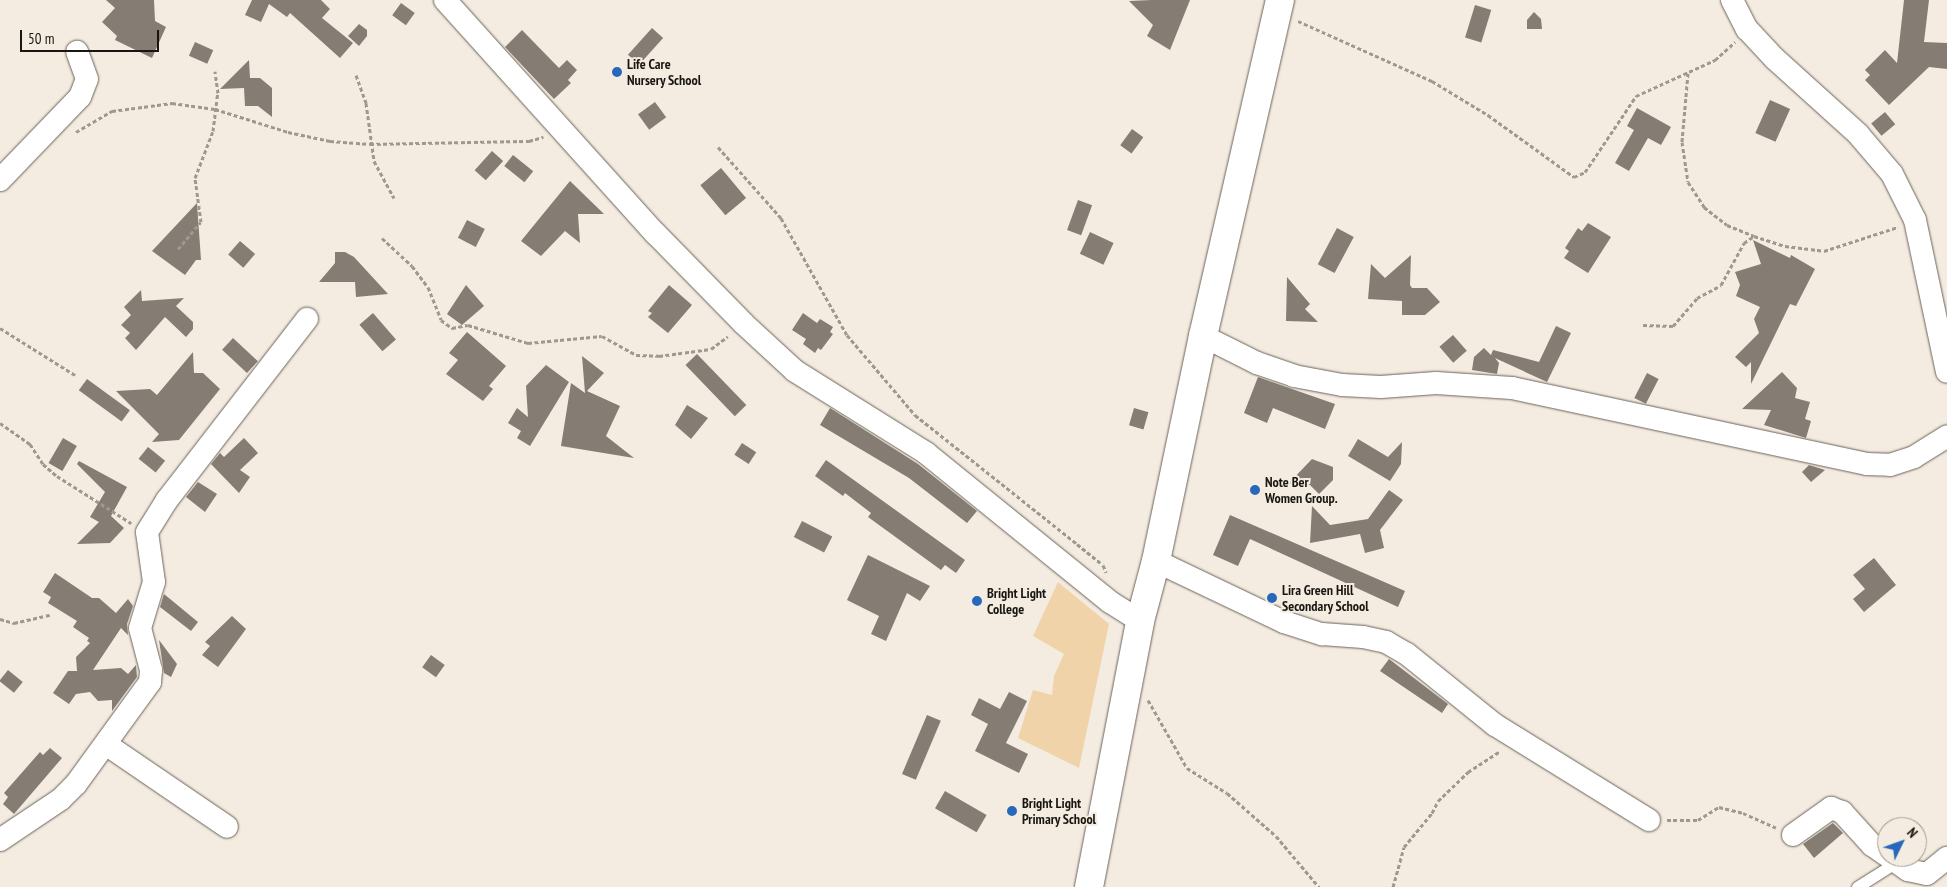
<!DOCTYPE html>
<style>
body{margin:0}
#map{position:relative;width:1947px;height:887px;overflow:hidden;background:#f4ece0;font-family:"PT Sans Narrow",sans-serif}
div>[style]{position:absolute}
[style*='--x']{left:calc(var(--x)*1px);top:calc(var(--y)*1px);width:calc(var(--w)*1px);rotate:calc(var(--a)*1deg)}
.green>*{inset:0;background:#f1d3aa}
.building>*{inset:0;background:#857d73;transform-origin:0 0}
.path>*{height:3px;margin-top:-1.5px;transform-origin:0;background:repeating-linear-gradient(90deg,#9e988f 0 4px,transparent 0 6.5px)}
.roads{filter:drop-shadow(0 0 1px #6a6259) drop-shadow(0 0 1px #6a6259)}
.lane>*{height:11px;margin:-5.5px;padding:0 5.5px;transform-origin:5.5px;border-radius:5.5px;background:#fff}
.street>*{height:22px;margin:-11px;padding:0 11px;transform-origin:11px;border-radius:11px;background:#fff}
.secondary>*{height:28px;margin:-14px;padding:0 14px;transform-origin:14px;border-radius:14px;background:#fff}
.dots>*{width:14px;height:14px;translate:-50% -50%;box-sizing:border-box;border:2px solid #f4ece0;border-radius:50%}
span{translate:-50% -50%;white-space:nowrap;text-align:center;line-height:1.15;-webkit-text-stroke:4px #f4ece0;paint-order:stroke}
.poi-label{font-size:14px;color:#191612;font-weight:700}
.left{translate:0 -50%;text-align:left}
.north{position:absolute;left:1877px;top:817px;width:50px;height:50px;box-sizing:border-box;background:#f4ece0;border:1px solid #9c968e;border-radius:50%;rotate:48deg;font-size:14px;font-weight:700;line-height:20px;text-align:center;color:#191612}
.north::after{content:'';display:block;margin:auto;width:18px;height:22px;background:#2768ba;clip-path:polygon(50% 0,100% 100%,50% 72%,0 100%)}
.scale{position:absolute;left:20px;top:30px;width:139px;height:22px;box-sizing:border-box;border:2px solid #191612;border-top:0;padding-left:6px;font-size:15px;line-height:18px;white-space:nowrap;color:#191612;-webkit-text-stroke:4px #f4ece0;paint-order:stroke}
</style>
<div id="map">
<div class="green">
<div style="clip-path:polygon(1058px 582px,1109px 624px,1079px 768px,1018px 738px,1033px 690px,1052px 695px,1054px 676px,1064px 654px,1033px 636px)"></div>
</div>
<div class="building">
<div style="clip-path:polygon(106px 0,154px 0,155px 21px,166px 27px,152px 58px,115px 40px,117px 36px,102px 22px,115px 8px)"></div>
<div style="clip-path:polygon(252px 0,321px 0,330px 9px,322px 18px,353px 43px,340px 58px,290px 13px,287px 17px,269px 4px,261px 22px,245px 15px)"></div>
<div style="clip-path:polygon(1151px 0,1190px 0,1170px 50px,1147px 36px,1153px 25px,1129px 1px)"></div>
<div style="clip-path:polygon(1904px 0,1929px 0,1924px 42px,1947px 43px,1947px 69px,1929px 67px,1889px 105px,1865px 80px,1870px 75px,1865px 70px,1885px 50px,1897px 63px)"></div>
<div style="left:401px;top:3px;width:17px;height:15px;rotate:36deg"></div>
<div style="left:1475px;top:5px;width:17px;height:34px;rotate:17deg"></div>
<div style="clip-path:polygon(1534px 12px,1541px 19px,1542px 29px,1527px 29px,1527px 20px)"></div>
<div style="clip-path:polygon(359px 24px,367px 30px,367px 36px,359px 46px,348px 36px)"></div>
<div style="left:652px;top:28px;width:15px;height:36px;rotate:42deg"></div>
<div style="clip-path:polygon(522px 30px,559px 68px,567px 60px,577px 70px,568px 80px,571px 83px,554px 99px,505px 47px)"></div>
<div style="left:195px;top:42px;width:20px;height:15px;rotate:24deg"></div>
<div style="clip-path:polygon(249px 60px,250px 78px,260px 78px,272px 88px,272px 117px,258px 106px,245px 106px,244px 88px,220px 89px)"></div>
<div style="left:1770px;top:100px;width:22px;height:36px;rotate:24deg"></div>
<div style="left:655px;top:102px;width:19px;height:21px;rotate:54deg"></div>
<div style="clip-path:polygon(1637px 108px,1671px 127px,1661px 145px,1648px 138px,1629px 171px,1615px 163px,1634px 130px,1627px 126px)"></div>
<div style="left:1885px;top:112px;width:16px;height:18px;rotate:50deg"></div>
<div style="left:1132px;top:129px;width:14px;height:20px;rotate:36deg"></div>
<div style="left:492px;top:151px;width:15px;height:26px;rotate:42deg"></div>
<div style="left:513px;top:155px;width:26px;height:14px;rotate:39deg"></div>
<div style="left:721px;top:168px;width:39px;height:27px;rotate:50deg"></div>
<div style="clip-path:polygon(570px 181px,604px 214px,578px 214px,580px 243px,565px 231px,541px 256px,521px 241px)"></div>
<div style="left:1078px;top:200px;width:15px;height:32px;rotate:20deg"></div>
<div style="clip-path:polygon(197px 203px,201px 260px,196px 260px,185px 275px,152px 251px)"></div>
<div style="left:467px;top:220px;width:20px;height:20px;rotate:27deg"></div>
<div style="clip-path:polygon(1588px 223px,1611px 237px,1588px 273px,1564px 258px,1569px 251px,1565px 248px,1578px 228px,1582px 231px)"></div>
<div style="left:1337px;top:228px;width:19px;height:41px;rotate:28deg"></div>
<div style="left:1090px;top:232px;width:26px;height:24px;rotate:25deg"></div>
<div style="clip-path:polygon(1753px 240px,1790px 258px,1791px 255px,1815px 269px,1796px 306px,1790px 304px,1751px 384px,1751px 362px,1746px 367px,1735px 357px,1759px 333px,1754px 319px,1760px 307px,1736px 296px,1740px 285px,1735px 272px,1761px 264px)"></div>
<div style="left:240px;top:241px;width:20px;height:18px;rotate:41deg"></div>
<div style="clip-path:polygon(335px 252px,345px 252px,354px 257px,388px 294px,356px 297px,355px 282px,319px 282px,335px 263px)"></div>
<div style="clip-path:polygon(1411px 255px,1410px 285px,1412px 288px,1427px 288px,1440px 302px,1425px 315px,1402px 315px,1402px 301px,1368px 299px,1371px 264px,1385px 278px)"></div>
<div style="clip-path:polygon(1287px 277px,1310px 304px,1305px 309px,1318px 322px,1286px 321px)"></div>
<div style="clip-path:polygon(466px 285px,484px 306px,462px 325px,447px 314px)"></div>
<div style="clip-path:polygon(669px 285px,692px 305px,668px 333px,648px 317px,652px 313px,648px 311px)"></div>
<div style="clip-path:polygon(141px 290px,142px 301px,184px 298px,176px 306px,193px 322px,193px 329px,186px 337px,165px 317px,136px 350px,125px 338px,130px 333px,121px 325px,131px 315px,124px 307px)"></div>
<div style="left:373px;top:313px;width:35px;height:18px;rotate:49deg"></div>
<div style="clip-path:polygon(803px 313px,817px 323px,820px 319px,833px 327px,830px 332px,833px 334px,821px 350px,818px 348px,815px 353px,803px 344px,806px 339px,792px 330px)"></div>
<div style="clip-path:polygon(1556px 326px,1571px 333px,1547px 382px,1495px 358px,1499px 363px,1497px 374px,1472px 370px,1474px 357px,1484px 348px,1491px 355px,1493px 350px,1539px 362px)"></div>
<div style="clip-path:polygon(467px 332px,506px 366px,489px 386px,493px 389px,483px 401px,446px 374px,458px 360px,449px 353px)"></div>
<div style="left:1453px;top:335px;width:21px;height:18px;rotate:49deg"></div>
<div style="left:233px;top:338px;width:34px;height:16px;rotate:43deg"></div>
<div style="clip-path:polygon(193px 352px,194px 373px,203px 373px,220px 389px,179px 440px,152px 442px,159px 434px,116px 391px,150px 389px,157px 395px)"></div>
<div style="left:697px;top:354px;width:71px;height:16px;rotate:46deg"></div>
<div style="clip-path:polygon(582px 356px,604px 373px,587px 391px,620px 406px,606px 436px,634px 458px,561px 446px,571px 383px,585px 393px)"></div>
<div style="clip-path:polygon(546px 365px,569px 382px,530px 446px,517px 438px,521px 431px,508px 423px,517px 408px,528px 417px,526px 386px)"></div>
<div style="clip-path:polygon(1782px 372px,1797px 388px,1795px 398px,1810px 402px,1805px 419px,1811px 421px,1806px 438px,1764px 425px,1771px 410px,1742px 409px)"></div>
<div style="left:1647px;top:373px;width:13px;height:28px;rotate:27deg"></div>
<div style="clip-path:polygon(1258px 377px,1335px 404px,1325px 429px,1273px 408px,1267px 423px,1244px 413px)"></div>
<div style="left:87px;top:379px;width:53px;height:14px;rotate:36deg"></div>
<div style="clip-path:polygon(687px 405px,708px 418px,691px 439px,675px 425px)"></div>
<div style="clip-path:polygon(830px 408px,918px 464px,977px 511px,967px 523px,909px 478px,820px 425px)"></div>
<div style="left:1134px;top:408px;width:15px;height:18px;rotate:16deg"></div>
<div style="left:63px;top:438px;width:16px;height:29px;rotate:30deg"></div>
<div style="clip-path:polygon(244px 438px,258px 453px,240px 470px,250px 477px,239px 493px,211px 464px,220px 453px,224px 457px)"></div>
<div style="clip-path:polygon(1358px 439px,1388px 457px,1402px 442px,1401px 464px,1390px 481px,1348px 456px)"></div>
<div style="left:742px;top:443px;width:17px;height:14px;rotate:33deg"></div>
<div style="left:148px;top:447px;width:22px;height:15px;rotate:39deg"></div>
<div style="clip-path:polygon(1312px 459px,1333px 467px,1333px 480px,1319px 494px,1310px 485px,1288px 484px)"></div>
<div style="clip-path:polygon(826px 460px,965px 560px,956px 573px,945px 565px,941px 570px,868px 517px,871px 513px,845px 493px,843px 496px,815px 476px)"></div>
<div style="clip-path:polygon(79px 461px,127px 487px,111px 516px,124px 528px,110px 543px,77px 544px,99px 522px,90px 517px,105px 492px,77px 464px)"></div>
<div style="clip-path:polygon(1809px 465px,1825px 470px,1811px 482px,1802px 472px)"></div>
<div style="clip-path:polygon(198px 482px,217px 494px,205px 512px,186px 497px)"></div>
<div style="clip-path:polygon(1389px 490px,1403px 500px,1380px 530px,1384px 548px,1365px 553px,1360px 534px,1310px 543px,1312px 506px,1330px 525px,1368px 519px)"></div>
<div style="clip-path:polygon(1230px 515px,1405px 591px,1398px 607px,1250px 539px,1238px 566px,1213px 555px)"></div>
<div style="left:802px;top:521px;width:34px;height:18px;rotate:27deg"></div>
<div style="clip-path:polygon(868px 555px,930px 586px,920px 601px,907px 593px,886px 641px,871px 634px,879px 616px,847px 600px)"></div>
<div style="clip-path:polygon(1874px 558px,1896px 585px,1864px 612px,1853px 599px,1865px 589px,1853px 575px)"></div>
<div style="clip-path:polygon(55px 573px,92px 598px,99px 598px,116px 613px,128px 599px,133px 606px,127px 624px,128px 635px,121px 628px,93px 670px,121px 668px,128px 674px,136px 665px,137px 677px,112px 711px,112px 700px,98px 701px,90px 692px,76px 694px,69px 704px,53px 693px,68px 671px,77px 671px,76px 657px,90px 643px,87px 641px,89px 638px,73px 627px,77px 621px,48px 603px,51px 597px,43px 592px)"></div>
<div style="clip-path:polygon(164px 594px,198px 622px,191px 631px,160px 607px)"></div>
<div style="clip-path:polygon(232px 616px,246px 629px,218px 667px,202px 655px,210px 646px,205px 642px)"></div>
<div style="clip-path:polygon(159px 640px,177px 664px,171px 677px,164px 673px)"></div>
<div style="left:431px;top:655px;width:17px;height:15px;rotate:36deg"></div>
<div style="clip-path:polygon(1389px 659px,1448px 704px,1442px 713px,1380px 671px)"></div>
<div style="left:8px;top:670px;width:19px;height:14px;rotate:39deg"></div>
<div style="clip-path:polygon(1009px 692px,1027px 701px,1006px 743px,1028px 754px,1019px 773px,975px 751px,988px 724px,971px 715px,979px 698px,1000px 709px)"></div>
<div style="left:927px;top:715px;width:15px;height:64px;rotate:23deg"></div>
<div style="clip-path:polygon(50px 748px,62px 758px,14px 814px,3px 804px,8px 797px,4px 793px,40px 752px,43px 755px)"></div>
<div style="left:945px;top:791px;width:48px;height:20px;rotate:30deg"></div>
<div style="clip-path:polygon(1833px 823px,1843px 833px,1814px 858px,1803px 844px)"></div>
</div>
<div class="path">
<div style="--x:1298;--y:21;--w:147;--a:24.1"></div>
<div style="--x:1432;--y:81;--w:66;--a:31.3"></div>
<div style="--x:1488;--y:115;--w:106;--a:35.8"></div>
<div style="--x:1574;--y:177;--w:12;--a:-24"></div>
<div style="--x:1585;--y:172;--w:92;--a:-56.1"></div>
<div style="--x:1636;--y:96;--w:87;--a:-24.5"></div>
<div style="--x:1715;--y:60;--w:27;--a:-42"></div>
<div style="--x:1688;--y:73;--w:69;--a:95"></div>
<div style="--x:1682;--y:142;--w:40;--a:81.5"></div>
<div style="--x:1688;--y:182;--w:30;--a:57"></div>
<div style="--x:1704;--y:207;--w:29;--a:38"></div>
<div style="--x:1727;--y:225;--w:29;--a:22"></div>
<div style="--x:356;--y:75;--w:30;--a:70"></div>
<div style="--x:366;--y:103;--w:59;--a:82.1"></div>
<div style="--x:374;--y:161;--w:42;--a:61.6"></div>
<div style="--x:76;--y:132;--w:42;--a:-30.3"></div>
<div style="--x:112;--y:111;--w:61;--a:-7.6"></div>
<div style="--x:172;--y:103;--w:43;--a:7.9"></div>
<div style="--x:215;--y:109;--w:77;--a:17.5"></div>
<div style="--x:288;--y:132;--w:43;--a:12.1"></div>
<div style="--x:330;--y:141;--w:40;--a:4.3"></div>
<div style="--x:370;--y:144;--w:159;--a:-1.1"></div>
<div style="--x:529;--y:141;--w:15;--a:-16"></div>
<div style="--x:718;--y:147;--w:95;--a:48.4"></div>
<div style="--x:781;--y:218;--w:134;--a:60.6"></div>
<div style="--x:847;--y:335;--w:105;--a:49.6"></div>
<div style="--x:915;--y:415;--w:207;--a:38.5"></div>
<div style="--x:1077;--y:544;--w:33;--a:39"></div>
<div style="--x:1103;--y:565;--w:8;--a:67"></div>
<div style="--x:382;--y:238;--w:41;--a:43"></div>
<div style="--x:412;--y:266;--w:26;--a:53"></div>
<div style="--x:428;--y:287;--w:35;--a:68"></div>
<div style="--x:441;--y:320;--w:14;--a:36"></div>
<div style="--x:452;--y:328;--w:16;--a:-11"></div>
<div style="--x:468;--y:325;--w:63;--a:16.7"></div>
<div style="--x:528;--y:343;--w:74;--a:-5.4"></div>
<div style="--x:602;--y:336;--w:39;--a:29"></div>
<div style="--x:636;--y:355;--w:23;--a:2"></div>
<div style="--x:659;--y:356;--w:52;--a:-7.7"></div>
<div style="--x:711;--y:349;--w:21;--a:-37"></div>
<div style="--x:178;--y:249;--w:35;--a:-50"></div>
<div style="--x:201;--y:222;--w:44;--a:-97.8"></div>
<div style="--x:195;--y:178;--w:50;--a:-69"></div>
<div style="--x:213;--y:131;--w:38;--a:-83"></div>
<div style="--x:218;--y:93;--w:22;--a:-98"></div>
<div style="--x:1643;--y:325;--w:30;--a:2"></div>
<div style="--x:1673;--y:326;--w:37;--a:-49"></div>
<div style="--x:1697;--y:298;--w:27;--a:-28"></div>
<div style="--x:1721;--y:285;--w:48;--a:-61.3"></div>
<div style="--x:1744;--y:243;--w:12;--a:-35"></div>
<div style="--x:1754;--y:236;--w:33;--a:18"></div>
<div style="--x:1785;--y:246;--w:39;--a:7"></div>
<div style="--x:1824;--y:251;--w:78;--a:-18"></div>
<div style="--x:0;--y:328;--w:89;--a:32.1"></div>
<div style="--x:0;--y:423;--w:37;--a:35"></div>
<div style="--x:30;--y:444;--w:24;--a:57"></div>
<div style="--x:43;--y:464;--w:18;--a:41"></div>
<div style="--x:57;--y:476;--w:88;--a:32.4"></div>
<div style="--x:0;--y:619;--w:15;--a:16"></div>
<div style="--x:14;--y:623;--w:37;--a:-13"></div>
<div style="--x:1148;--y:700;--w:78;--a:60.2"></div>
<div style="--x:1187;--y:768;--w:47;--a:32"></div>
<div style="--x:1227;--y:793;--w:65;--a:41.3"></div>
<div style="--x:1276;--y:836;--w:67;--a:49.9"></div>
<div style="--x:1667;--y:820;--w:31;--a:0"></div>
<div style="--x:1698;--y:820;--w:25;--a:-32"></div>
<div style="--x:1719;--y:807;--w:25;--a:14"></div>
<div style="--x:1743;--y:813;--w:36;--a:24"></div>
<div style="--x:1393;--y:887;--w:41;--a:-74.6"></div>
<div style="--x:1404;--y:847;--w:44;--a:-50.5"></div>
<div style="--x:1432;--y:813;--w:13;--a:-63"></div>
<div style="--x:1438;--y:801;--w:42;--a:-44"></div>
<div style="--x:1468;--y:772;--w:38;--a:-33"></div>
</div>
<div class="roads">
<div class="lane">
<div style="--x:1857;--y:887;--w:45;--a:-32.3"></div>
</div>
<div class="street">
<div style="--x:445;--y:0;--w:314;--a:48"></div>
<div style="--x:655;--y:233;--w:126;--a:45.6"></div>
<div style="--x:743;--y:323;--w:71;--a:42.7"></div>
<div style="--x:795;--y:371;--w:155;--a:32"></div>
<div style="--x:926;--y:453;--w:237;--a:39"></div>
<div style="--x:1110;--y:602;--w:36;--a:32"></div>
<div style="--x:1732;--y:0;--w:33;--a:63"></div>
<div style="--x:1747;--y:29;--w:40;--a:47"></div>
<div style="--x:1774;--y:58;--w:113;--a:42.1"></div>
<div style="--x:1858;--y:134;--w:52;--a:49.6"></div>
<div style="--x:1892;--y:174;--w:51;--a:63.4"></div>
<div style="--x:1915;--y:220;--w:155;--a:78.1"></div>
<div style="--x:0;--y:180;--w:115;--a:-46.1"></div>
<div style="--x:80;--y:97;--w:19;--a:-69"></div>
<div style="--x:87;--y:79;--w:29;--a:-110"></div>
<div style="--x:1203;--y:336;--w:60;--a:26.6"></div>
<div style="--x:1257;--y:363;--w:39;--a:19"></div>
<div style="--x:1294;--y:376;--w:49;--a:10.6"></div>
<div style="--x:1342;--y:385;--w:39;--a:3"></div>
<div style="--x:1381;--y:387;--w:55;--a:-4.2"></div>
<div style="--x:1436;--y:383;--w:76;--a:3.8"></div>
<div style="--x:1512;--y:388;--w:363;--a:12.1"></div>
<div style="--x:1867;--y:464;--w:23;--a:2"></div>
<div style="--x:1890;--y:465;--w:25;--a:-18"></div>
<div style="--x:1914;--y:457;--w:39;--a:-32"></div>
<div style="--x:1156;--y:561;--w:142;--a:25.5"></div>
<div style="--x:1284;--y:622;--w:40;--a:18"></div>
<div style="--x:1322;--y:634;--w:41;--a:4.2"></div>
<div style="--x:1363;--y:637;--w:24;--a:12"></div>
<div style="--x:1386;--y:642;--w:24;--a:30"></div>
<div style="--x:1407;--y:654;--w:113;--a:38.9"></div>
<div style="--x:1495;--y:725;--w:181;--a:31.7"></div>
<div style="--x:107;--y:745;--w:145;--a:34.3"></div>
<div style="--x:1793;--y:835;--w:47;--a:-35.4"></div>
<div style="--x:1831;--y:808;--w:12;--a:20"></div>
<div style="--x:1842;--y:812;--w:45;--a:47.7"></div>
<div style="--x:1872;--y:845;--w:44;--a:34.8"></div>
<div style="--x:1908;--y:870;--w:19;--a:12"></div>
<div style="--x:1927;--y:874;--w:26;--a:-39"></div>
<div style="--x:0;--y:840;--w:73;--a:-33.9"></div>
<div style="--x:61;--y:799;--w:21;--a:-45"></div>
<div style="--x:76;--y:784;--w:126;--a:-54"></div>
<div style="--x:150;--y:682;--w:12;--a:-85"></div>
<div style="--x:151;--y:670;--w:43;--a:-104.7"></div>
<div style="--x:140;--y:628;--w:48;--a:-73.1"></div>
<div style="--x:154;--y:582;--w:50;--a:-98"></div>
<div style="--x:147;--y:532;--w:38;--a:-58"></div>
<div style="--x:167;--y:500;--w:229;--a:-52.3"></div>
</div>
<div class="secondary">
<div style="--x:1089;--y:887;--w:271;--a:-79.1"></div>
<div style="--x:1140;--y:621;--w:62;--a:-75.1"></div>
<div style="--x:1156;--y:561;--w:230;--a:-78.2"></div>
<div style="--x:1203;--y:336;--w:345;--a:-77.1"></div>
</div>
</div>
<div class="dots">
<div style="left:617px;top:72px;background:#2768ba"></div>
<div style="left:1255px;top:490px;background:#2768ba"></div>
<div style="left:1272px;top:598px;background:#2768ba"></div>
<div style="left:977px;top:601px;background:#2768ba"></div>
<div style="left:1012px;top:811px;background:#2768ba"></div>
</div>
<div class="poi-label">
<span class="left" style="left:627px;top:72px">Life Care<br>Nursery School</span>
<span class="left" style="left:1265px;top:490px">Note Ber<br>Women Group.</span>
<span class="left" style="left:1282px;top:598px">Lira Green Hill<br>Secondary School</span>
<span class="left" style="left:987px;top:601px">Bright Light<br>College</span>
<span class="left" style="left:1022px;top:811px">Bright Light<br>Primary School</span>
</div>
<div class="north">N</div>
<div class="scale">50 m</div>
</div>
